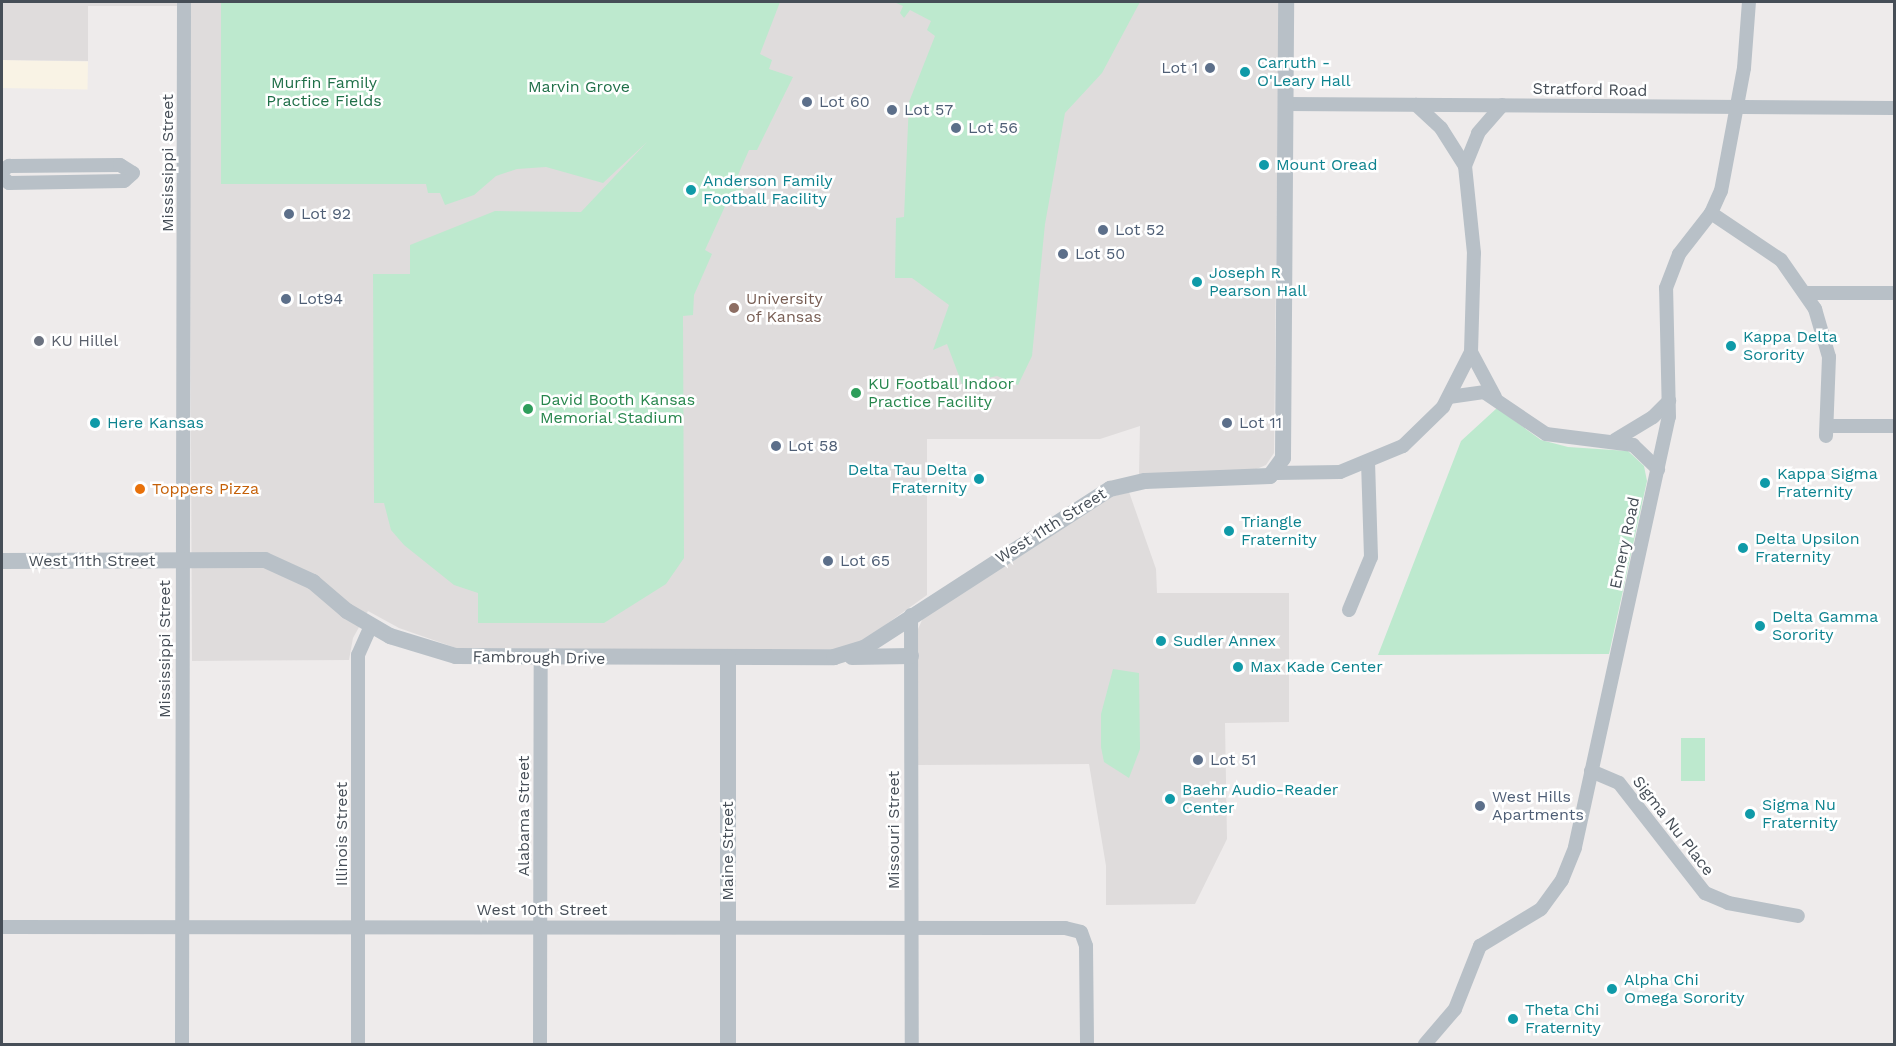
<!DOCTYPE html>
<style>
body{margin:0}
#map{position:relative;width:1896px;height:1046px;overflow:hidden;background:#eeebeb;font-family:"Work Sans",sans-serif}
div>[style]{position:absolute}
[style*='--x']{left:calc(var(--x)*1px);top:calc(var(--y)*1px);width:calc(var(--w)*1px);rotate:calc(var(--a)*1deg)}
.commercial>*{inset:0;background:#f9f3e5;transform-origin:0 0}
.education>*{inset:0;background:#dfdcdc}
.green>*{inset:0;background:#bde9ce;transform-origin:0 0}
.minor>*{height:14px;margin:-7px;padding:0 7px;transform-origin:7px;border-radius:7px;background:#b8c0c7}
.tertiary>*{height:16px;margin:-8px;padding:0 8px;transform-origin:8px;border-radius:8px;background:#b8c0c7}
.dots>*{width:16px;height:16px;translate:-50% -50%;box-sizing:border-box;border:3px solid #fff;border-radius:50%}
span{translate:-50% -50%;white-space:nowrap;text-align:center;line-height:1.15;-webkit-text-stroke:5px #fff;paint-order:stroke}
.culture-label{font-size:16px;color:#0d838f}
.left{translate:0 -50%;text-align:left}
.right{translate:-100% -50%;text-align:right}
.service-label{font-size:16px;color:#4e5e75}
.park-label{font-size:16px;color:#1f6f48}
.street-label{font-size:16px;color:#464e57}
.education-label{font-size:16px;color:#785e54}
.worship-label{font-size:16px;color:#5b616d}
.leisure-label{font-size:16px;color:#27864d}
.food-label{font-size:16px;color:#c56008}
.frame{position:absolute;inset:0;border:3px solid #464e57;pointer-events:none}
</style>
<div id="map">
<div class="commercial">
<div style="left:2px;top:60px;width:86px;height:28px;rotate:1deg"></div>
</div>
<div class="education">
<div style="clip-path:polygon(2px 2px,1279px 2px,1274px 453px,1266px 465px,1247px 473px,1139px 474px,1140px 426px,1100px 439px,927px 439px,927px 595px,867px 638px,841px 649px,459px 649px,399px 628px,368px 611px,353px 638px,349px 660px,192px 661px,189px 6px,88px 6px,88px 61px,2px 60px)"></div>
<div style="clip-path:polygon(1129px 492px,1156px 569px,1157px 593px,1289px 593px,1289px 722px,1225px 723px,1227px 839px,1195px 904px,1106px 905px,1106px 866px,1089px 764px,918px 765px,918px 629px,923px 618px,1104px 499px)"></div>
</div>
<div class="green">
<div style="clip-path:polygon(221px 2px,780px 2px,760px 54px,772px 60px,769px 69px,793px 77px,757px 150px,749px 150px,738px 175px,748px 180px,737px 205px,727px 202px,705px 250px,712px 254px,694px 295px,693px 315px,683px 316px,684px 558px,666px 584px,604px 623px,478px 623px,478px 593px,454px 585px,404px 545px,391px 530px,384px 503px,374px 503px,373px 274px,410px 274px,410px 245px,495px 211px,581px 212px,647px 142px,603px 183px,546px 167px,517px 169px,496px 176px,474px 195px,445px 205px,440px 193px,428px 193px,426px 184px,221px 184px)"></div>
<div style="clip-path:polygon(894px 2px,1140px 2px,1102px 73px,1065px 113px,1045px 224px,1032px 356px,1018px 385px,997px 376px,962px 384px,947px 344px,933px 350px,949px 305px,912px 278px,895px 278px,896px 218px,904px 217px,909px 102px,935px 36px,927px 30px,931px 21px,910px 10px,904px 18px,900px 13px,903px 6px)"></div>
<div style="clip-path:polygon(1497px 408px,1541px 440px,1568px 447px,1628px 451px,1644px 466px,1647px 481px,1609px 654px,1378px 655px,1461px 441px)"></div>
<div style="clip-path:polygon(1113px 669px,1139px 673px,1140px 749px,1129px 778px,1104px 762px,1101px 747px,1101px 714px)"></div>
<div style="left:1681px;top:738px;width:24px;height:43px"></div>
</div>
<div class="minor">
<div style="--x:1286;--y:104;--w:608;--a:0.38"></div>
<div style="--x:1465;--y:166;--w:35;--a:-68"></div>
<div style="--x:1478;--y:133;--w:37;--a:-49"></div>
<div style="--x:2;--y:171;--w:9;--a:-36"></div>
<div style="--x:9;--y:166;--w:111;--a:-0.5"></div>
<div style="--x:120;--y:165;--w:15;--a:32"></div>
<div style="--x:133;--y:173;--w:12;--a:138"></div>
<div style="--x:124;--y:181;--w:115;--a:179"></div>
<div style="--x:9;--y:183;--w:9;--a:-139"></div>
<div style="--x:1711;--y:213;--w:84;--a:33.9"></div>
<div style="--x:1781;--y:260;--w:60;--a:55.2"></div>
<div style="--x:1815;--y:309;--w:50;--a:73.7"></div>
<div style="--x:1829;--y:357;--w:79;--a:92.2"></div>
<div style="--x:1806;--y:293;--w:88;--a:0"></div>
<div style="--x:1471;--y:352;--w:51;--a:61.9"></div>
<div style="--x:1449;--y:397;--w:35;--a:-8"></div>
<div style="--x:1484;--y:392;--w:75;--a:34.1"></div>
<div style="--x:1546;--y:434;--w:88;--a:7.2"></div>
<div style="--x:1633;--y:445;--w:35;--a:44"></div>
<div style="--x:1827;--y:426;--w:67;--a:0"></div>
<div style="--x:1615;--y:440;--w:44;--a:-31.2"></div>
<div style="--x:1653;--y:417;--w:23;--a:-45"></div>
<div style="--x:1277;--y:473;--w:63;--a:-0.9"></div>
<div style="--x:1340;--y:472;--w:68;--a:-22.4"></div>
<div style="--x:1403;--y:446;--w:56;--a:-44.3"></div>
<div style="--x:1443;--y:407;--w:62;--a:-63"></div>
<div style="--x:1471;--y:352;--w:99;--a:-88.3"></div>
<div style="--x:1474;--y:253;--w:87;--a:-95.9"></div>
<div style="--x:1465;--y:166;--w:45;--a:-122.3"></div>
<div style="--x:1441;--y:128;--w:34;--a:-137"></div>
<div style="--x:1349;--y:610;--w:57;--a:-67.5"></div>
<div style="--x:1371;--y:557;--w:93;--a:-91.8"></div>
<div style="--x:911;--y:615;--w:429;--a:89.9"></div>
<div style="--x:1591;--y:771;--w:30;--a:23"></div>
<div style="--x:1619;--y:783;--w:140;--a:52"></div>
<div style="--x:1705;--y:893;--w:25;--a:23"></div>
<div style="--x:1728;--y:903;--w:71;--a:10.5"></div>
<div style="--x:2;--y:927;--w:1063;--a:0.05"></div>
<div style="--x:1065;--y:928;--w:16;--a:14"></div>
<div style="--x:1081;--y:932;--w:15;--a:70"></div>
<div style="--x:1086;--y:946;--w:98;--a:89.4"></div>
<div style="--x:182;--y:1044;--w:1042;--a:-89.89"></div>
<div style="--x:358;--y:1044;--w:389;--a:-90"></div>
<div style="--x:358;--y:655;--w:32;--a:-66"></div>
<div style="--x:540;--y:1044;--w:385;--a:-89.9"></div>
<div style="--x:1425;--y:1044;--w:46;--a:-49.4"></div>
<div style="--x:1455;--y:1009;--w:68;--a:-68.4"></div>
<div style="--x:1480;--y:946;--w:71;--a:-31.2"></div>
<div style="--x:1541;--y:909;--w:36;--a:-54"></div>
<div style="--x:1562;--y:880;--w:35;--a:-68"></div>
<div style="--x:1575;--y:847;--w:440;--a:-77.7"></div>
<div style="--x:1669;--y:417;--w:129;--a:-91.3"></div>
<div style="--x:1666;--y:288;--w:36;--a:-69"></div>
<div style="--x:1679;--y:254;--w:52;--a:-52"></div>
<div style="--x:1711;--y:213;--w:24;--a:-66"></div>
<div style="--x:1721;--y:191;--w:125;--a:-79.4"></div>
<div style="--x:1744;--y:68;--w:66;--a:-85.7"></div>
</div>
<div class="tertiary">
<div style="--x:2;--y:561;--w:263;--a:-0.2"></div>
<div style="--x:265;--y:560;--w:53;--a:24.6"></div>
<div style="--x:313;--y:582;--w:45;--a:40.5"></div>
<div style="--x:347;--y:611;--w:50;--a:30.2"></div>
<div style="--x:390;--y:636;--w:69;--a:16.9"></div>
<div style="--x:456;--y:656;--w:378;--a:0.2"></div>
<div style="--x:834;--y:657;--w:31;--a:-17"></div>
<div style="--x:864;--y:648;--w:293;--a:-32.9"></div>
<div style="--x:1110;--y:489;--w:36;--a:-13"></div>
<div style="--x:1145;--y:481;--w:125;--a:-2.3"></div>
<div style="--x:1270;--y:476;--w:22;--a:-54"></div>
<div style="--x:1283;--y:458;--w:456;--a:-89.6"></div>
<div style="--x:728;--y:657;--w:387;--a:90"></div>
<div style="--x:852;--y:657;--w:59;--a:-1"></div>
</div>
<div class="dots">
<div style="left:1210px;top:68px;background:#5c6f8a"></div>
<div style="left:1245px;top:72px;background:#0f9aa8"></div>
<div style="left:807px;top:102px;background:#5c6f8a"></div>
<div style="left:892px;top:110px;background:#5c6f8a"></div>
<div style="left:956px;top:128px;background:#5c6f8a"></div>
<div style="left:1264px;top:165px;background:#0f9aa8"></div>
<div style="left:691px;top:190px;background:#0f9aa8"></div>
<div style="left:289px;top:214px;background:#5c6f8a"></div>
<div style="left:1103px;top:230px;background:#5c6f8a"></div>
<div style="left:1063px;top:254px;background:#5c6f8a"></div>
<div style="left:1197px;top:282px;background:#0f9aa8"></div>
<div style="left:286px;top:299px;background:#5c6f8a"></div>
<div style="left:734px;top:308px;background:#8d6e63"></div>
<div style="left:39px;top:341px;background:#6b7280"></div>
<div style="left:1731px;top:346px;background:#0f9aa8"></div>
<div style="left:856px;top:393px;background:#2e9e5b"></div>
<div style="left:528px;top:409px;background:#2e9e5b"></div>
<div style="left:95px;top:423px;background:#0f9aa8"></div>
<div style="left:1227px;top:423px;background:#5c6f8a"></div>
<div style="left:776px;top:446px;background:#5c6f8a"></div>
<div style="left:979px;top:479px;background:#0f9aa8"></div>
<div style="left:1765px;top:483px;background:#0f9aa8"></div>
<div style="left:140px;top:489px;background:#e8710a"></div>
<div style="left:1229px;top:531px;background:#0f9aa8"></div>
<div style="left:1743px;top:548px;background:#0f9aa8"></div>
<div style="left:828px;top:561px;background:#5c6f8a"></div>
<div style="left:1760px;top:626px;background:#0f9aa8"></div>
<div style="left:1161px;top:641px;background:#0f9aa8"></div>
<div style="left:1238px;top:667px;background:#0f9aa8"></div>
<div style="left:1198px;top:760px;background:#5c6f8a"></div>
<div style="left:1170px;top:799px;background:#0f9aa8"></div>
<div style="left:1480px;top:806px;background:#5c6f8a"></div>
<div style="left:1750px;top:814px;background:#0f9aa8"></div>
<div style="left:1612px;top:989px;background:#0f9aa8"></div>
<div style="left:1513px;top:1019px;background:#0f9aa8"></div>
</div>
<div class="culture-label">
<span class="left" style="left:1257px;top:72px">Carruth -<br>O'Leary Hall</span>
<span class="left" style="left:1276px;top:165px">Mount Oread</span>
<span class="left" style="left:703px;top:190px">Anderson Family<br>Football Facility</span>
<span class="left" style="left:1209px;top:282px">Joseph R<br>Pearson Hall</span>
<span class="left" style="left:1743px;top:346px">Kappa Delta<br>Sorority</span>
<span class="left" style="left:107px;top:423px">Here Kansas</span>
<span class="right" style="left:967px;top:479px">Delta Tau Delta<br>Fraternity</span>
<span class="left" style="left:1777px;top:483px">Kappa Sigma<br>Fraternity</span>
<span class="left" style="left:1241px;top:531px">Triangle<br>Fraternity</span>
<span class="left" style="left:1755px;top:548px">Delta Upsilon<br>Fraternity</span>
<span class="left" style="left:1772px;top:626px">Delta Gamma<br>Sorority</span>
<span class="left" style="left:1173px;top:641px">Sudler Annex</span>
<span class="left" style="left:1250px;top:667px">Max Kade Center</span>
<span class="left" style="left:1182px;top:799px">Baehr Audio-Reader<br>Center</span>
<span class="left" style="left:1762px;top:814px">Sigma Nu<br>Fraternity</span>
<span class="left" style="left:1624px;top:989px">Alpha Chi<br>Omega Sorority</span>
<span class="left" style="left:1525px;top:1019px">Theta Chi<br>Fraternity</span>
</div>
<div class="service-label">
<span class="right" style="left:1198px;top:68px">Lot 1</span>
<span class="left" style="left:819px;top:102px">Lot 60</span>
<span class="left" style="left:904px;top:110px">Lot 57</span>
<span class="left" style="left:968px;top:128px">Lot 56</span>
<span class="left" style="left:301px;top:214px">Lot 92</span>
<span class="left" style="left:1115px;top:230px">Lot 52</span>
<span class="left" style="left:1075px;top:254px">Lot 50</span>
<span class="left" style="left:298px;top:299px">Lot94</span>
<span class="left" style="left:1239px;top:423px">Lot 11</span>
<span class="left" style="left:788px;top:446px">Lot 58</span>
<span class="left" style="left:840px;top:561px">Lot 65</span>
<span class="left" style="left:1210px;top:760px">Lot 51</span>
<span class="left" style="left:1492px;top:806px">West Hills<br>Apartments</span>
</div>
<div class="park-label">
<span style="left:324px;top:92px">Murfin Family<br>Practice Fields</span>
<span style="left:579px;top:87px">Marvin Grove</span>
</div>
<div class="street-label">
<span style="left:1590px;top:90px;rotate:1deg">Stratford Road</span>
<span style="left:168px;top:163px;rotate:-90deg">Mississippi Street</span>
<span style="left:1051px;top:526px;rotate:-32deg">West 11th Street</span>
<span style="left:1625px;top:543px;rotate:-78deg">Emery Road</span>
<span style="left:92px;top:561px">West 11th Street</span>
<span style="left:165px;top:649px;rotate:-90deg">Mississippi Street</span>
<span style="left:539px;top:658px;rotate:1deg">Fambrough Drive</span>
<span style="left:524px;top:816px;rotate:-90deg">Alabama Street</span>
<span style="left:1673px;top:826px;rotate:52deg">Sigma Nu Place</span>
<span style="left:894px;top:830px;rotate:-90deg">Missouri Street</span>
<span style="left:342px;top:834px;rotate:-90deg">Illinois Street</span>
<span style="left:728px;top:851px;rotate:-90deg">Maine Street</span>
<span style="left:542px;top:910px">West 10th Street</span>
</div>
<div class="education-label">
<span class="left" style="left:746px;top:308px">University<br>of Kansas</span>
</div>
<div class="worship-label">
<span class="left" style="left:51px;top:341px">KU Hillel</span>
</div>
<div class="leisure-label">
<span class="left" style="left:868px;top:393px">KU Football Indoor<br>Practice Facility</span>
<span class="left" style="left:540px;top:409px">David Booth Kansas<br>Memorial Stadium</span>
</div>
<div class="food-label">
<span class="left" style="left:152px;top:489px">Toppers Pizza</span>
</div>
<div class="frame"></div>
</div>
